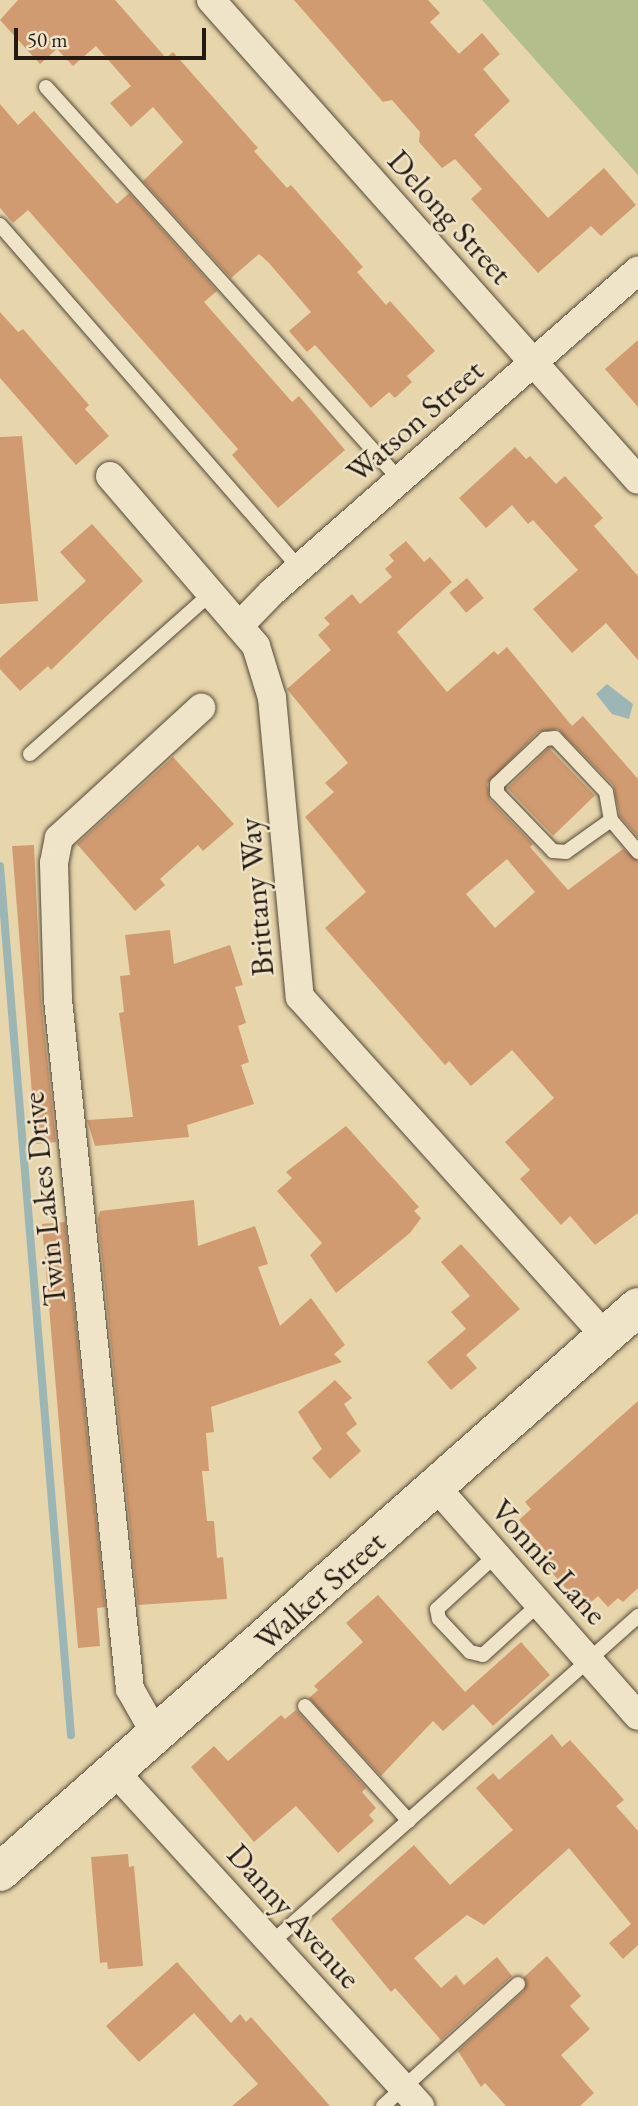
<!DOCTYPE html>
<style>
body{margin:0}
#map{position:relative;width:638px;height:2106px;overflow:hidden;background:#e7d5ab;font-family:"EB Garamond",serif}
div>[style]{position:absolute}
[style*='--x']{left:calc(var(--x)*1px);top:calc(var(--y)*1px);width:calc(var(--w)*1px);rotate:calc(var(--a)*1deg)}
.green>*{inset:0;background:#b2be8c}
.water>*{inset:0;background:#9cb6b5}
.stream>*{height:8px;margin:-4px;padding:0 4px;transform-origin:4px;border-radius:4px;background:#9cb6b5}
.building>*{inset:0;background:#d19b71;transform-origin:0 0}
.roads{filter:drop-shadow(0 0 2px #554938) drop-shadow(0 0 2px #554938)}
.lane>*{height:14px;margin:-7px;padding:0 7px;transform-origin:7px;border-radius:7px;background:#efe4c8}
.street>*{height:28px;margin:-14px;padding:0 14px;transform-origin:14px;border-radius:14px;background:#efe4c8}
.secondary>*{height:38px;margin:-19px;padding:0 19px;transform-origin:19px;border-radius:19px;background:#efe4c8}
span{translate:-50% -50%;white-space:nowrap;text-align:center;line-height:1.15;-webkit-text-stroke:5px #efe4c8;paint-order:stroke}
.street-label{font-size:32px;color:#241a12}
.scale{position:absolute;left:14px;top:28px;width:192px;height:32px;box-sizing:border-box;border:4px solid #241a12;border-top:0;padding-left:9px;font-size:21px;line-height:24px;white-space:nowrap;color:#241a12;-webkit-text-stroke:5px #efe4c8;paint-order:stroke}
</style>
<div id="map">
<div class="green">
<div style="clip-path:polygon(482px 0,638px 0,638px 175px)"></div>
</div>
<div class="water">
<div style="clip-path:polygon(607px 684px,633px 704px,629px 719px,612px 714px,596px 694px)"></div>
</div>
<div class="stream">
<div style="--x:0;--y:866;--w:872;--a:85.33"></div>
</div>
<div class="building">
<div style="clip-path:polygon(18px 0,115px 0,166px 58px,173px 52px,258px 148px,254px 151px,287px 188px,291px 185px,363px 267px,357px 272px,386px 305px,390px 301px,435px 351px,407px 376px,412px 382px,395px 398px,389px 392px,371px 408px,315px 345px,307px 352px,289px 331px,311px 312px,269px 263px,259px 254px,231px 278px,143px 181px,183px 142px,153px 107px,131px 127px,110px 103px,131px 86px,96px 46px,73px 66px,57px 49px,40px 64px,0 20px)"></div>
<div style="clip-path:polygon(294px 0,428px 0,440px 13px,430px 22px,459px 54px,482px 33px,500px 54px,483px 69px,510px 101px,474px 135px,548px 218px,604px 168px,636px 205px,601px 236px,591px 226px,538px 273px,471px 199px,482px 189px,455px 159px,442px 168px,419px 142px,420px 132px,392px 100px,383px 102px)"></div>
<div style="clip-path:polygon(0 104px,18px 125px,34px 111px,117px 204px,129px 193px,217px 291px,204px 302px,292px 402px,299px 396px,345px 450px,278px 508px,232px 455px,238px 449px,28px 210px,13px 223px,0 208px)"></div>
<div style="clip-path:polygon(0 312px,18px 332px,23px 329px,89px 405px,85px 409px,109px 436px,76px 465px,0 378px)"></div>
<div style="clip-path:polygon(638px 340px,638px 407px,605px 369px)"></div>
<div style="clip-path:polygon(22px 436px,38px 601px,0 604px,0 437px)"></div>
<div style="clip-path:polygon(515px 447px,526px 459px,530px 456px,556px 484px,565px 476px,603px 518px,594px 526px,638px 576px,638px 660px,606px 623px,572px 653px,533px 609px,578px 570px,533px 520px,528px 524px,512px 505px,486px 528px,459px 498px)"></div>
<div style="clip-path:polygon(92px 524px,143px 581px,51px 670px,48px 666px,20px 691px,0 669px,0 658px,86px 581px,60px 552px)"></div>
<div style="clip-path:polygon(evenodd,406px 541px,424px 562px,430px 557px,452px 582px,397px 632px,447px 692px,494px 651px,498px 655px,507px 647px,572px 726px,583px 716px,638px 779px,638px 837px,620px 816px,613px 785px,558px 729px,538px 732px,487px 784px,490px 800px,533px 844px,530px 847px,568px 890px,623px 849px,638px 861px,638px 1213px,595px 1245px,570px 1216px,561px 1225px,520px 1179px,530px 1170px,505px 1142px,554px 1098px,512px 1050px,471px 1086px,449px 1061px,445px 1065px,325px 928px,366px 892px,305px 817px,334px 792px,325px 783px,348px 763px,287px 689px,331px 650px,318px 635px,330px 624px,324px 618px,352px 594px,360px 604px,392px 577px,385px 569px,394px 561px,389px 555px,406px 541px,507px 859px,535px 892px,495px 928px,466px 894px,507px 859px)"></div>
<div style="left:467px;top:578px;width:26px;height:23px;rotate:50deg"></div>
<div style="left:549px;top:748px;width:66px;height:58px;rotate:46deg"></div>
<div style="clip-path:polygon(173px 757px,234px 824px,203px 851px,198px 845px,160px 879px,165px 885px,135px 911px,77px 844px)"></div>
<div style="clip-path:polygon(34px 845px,41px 1001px,56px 1142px,36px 1144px,12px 846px)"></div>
<div style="clip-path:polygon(170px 930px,174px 964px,230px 945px,243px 985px,235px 987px,246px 1023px,238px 1026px,249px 1062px,241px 1065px,254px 1104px,187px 1125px,189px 1137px,95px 1146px,87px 1120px,133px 1117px,119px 1013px,124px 1012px,120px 976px,130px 975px,125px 935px)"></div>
<div style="clip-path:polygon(346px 1126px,419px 1207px,414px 1211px,421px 1218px,410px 1233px,336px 1293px,310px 1255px,322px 1243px,277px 1191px,292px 1178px,286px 1172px)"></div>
<div style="clip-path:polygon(194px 1200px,198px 1246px,255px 1226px,268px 1264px,258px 1267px,280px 1326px,311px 1298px,345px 1345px,334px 1354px,342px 1362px,211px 1407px,214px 1432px,206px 1433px,209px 1471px,202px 1471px,207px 1521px,214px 1521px,217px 1558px,223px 1557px,227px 1599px,138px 1605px,98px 1219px,100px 1211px)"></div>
<div style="clip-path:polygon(65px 1222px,105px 1607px,97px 1608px,100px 1646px,78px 1648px,42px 1224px)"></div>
<div style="clip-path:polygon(461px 1244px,520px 1309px,466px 1355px,477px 1368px,451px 1390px,427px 1362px,466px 1329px,451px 1312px,470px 1296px,441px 1262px)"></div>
<div style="clip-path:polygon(335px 1380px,352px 1398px,344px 1404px,357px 1424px,346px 1433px,361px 1451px,330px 1479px,312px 1458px,322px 1449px,298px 1412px)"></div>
<div style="clip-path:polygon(638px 1401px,638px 1588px,623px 1602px,618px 1598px,608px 1607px,598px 1596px,584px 1608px,543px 1563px,550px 1556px,519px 1520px,531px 1509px,525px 1502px)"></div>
<div style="clip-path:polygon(378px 1595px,465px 1692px,521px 1642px,550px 1675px,493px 1726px,473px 1704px,443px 1731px,433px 1721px,381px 1776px,309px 1698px,318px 1690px,314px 1686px,363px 1642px,346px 1623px)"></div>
<div style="clip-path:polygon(296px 1710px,366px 1788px,362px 1792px,376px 1808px,369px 1815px,374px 1821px,338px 1853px,296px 1806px,254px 1842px,191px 1767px,214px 1746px,228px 1761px,281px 1715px,285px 1719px)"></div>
<div style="clip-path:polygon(552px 1734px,562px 1747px,570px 1740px,609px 1783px,624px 1800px,616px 1806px,638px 1831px,638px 1945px,623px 1959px,609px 1943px,631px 1924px,569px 1848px,484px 1925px,467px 1915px,414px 1958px,441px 1988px,456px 1975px,464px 1985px,497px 1957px,512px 1976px,441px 2040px,395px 1988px,391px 1992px,331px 1919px,414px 1845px,450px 1885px,513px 1830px,476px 1788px,493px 1773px,499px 1780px)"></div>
<div style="clip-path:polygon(128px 1854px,129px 1867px,134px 1866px,143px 1966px,108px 1969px,107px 1962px,100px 1963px,91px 1857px)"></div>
<div style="clip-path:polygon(547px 1956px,581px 1996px,570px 2006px,590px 2029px,561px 2055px,594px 2093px,580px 2106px,506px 2106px,485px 2083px,481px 2087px,458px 2051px,524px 1991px,524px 1977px)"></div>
<div style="clip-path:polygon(177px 1962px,231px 2023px,240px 2014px,246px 2022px,251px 2017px,330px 2106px,232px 2106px,258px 2084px,194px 2013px,139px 2062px,106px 2026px)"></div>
</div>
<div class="roads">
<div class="lane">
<div style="--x:46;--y:87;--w:529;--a:47.99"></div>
<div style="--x:0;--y:225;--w:455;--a:48.9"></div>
<div style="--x:30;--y:754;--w:241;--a:-41.6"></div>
<div style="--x:611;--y:820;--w:55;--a:144.6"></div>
<div style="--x:566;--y:852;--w:13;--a:-176"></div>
<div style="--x:553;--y:851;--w:81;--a:-134"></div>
<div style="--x:497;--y:793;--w:9;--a:-90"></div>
<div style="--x:497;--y:784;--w:66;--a:-43.2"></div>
<div style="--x:545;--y:739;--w:10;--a:-6"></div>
<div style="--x:555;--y:738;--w:74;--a:46.6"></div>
<div style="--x:606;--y:792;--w:28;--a:80"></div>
<div style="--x:611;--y:820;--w:42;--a:49.8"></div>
<div style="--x:496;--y:1555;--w:80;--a:137.5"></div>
<div style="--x:437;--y:1609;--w:10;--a:79"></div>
<div style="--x:439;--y:1619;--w:45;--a:46.8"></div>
<div style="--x:470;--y:1652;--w:13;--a:13"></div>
<div style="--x:483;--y:1655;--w:76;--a:-42.3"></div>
<div style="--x:305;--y:1706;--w:155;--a:47.9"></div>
<div style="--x:271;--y:1943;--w:492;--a:-41.7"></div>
<div style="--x:383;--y:2106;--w:182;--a:-42.1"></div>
</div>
<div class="street">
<div style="--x:211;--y:0;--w:642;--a:48.34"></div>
<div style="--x:110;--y:476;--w:224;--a:49.3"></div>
<div style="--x:256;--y:646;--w:54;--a:72.9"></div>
<div style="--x:272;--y:698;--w:300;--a:84.7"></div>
<div style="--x:300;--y:997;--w:456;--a:48"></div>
<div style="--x:239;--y:626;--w:47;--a:-45.9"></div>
<div style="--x:272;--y:592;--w:487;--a:-41.3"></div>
<div style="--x:436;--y:1487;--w:305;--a:48.6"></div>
<div style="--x:157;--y:1737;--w:55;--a:-119.4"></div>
<div style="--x:130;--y:1689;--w:694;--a:-95.96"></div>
<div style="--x:58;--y:999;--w:136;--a:-91.7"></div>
<div style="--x:54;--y:863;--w:25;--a:-79"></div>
<div style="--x:59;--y:838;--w:193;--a:-42.5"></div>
<div style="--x:116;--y:1773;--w:451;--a:47.6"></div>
</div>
<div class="secondary">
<div style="--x:0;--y:1872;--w:852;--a:-41.53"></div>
</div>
</div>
<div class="street-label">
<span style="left:450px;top:217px;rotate:48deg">Delong Street</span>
<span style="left:415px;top:421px;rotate:-41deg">Watson Street</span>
<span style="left:256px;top:897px;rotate:-95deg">Brittany Way</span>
<span style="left:44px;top:1199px;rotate:-96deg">Twin Lakes Drive</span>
<span style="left:549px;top:1562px;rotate:48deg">Vonnie Lane</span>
<span style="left:320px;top:1591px;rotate:-42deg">Walker Street</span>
<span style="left:294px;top:1916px;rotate:48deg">Danny Avenue</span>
</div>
<div class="scale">50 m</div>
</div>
